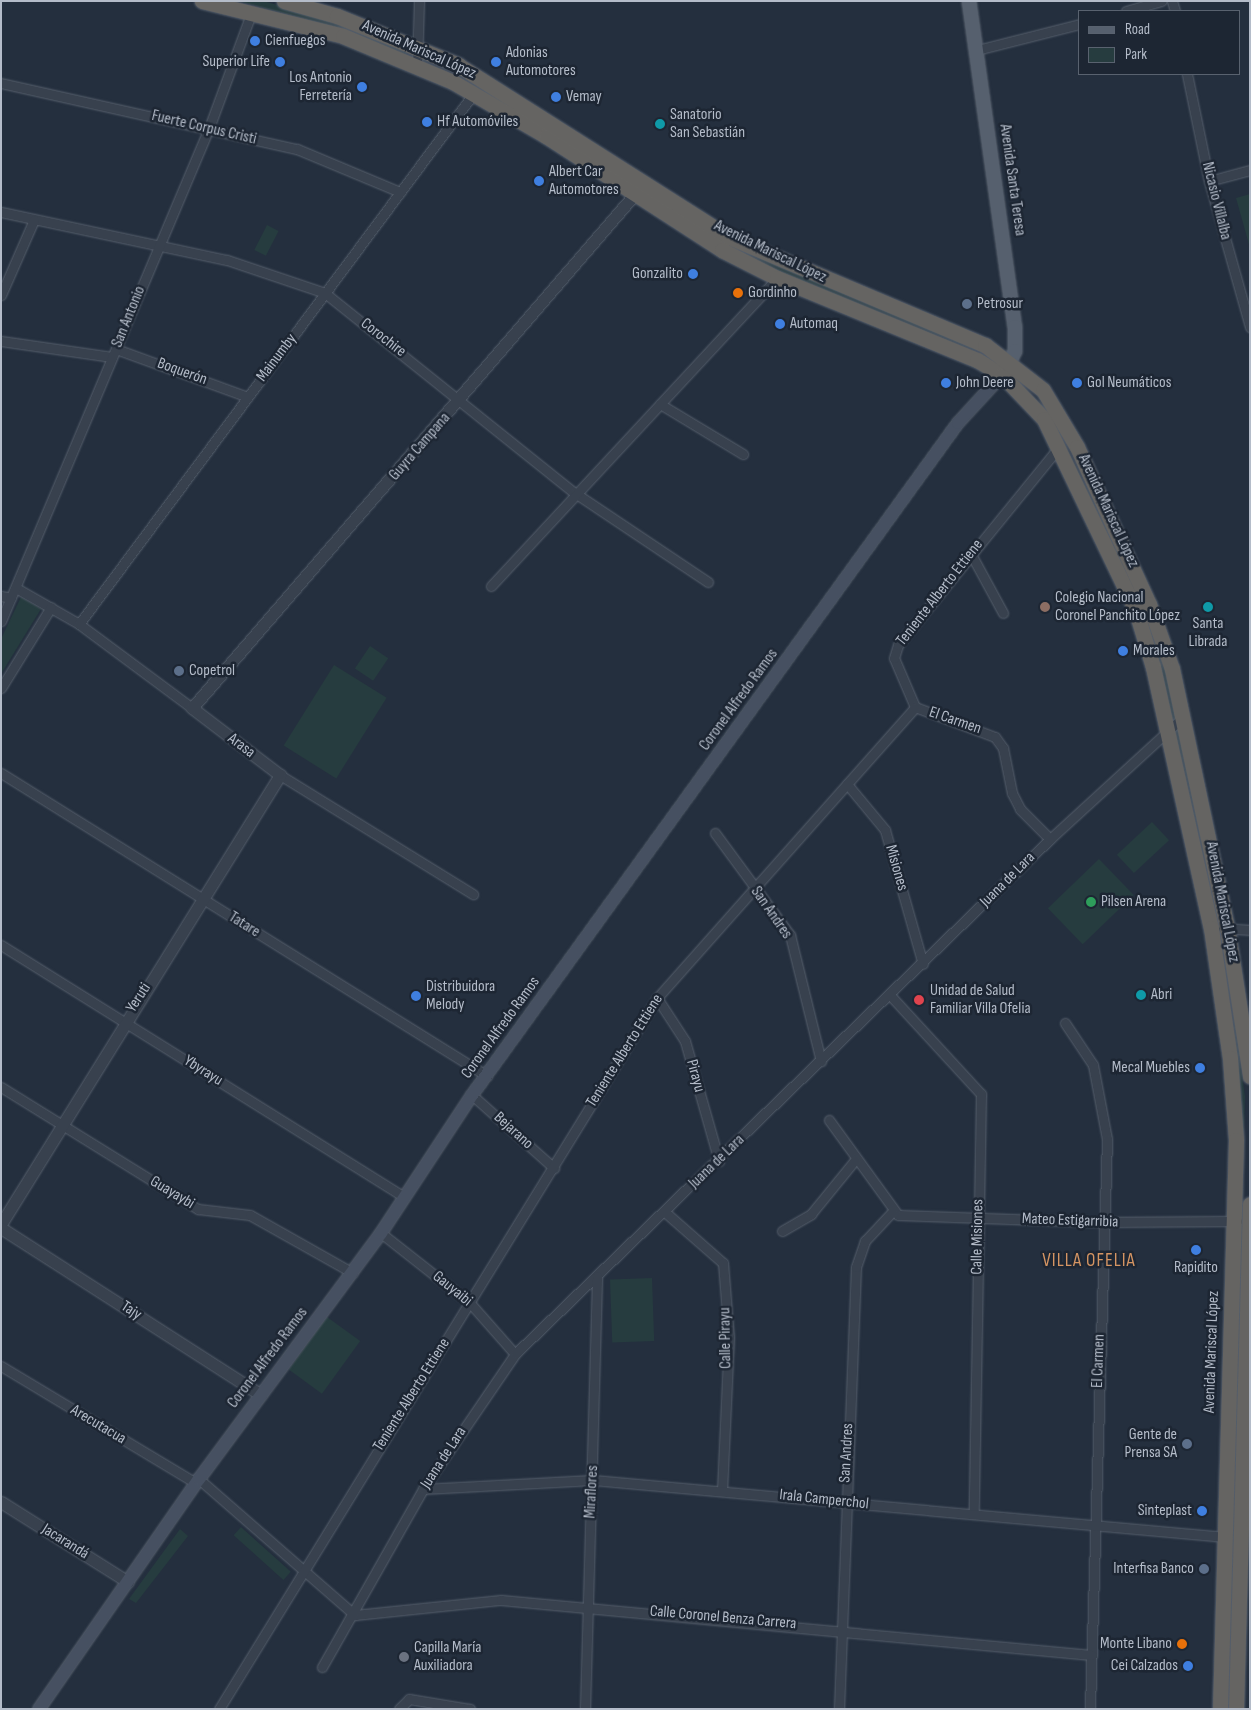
<!DOCTYPE html>
<meta charset="utf-8">
<style>
body{margin:0}
#map{position:relative;width:1251px;height:1710px;overflow:hidden;background:#242f3e;font-family:"Sofia Sans Condensed",sans-serif}
div>[style]{position:absolute}
[style*='--x']{left:calc(var(--x)*1px);top:calc(var(--y)*1px);width:calc(var(--w)*1px);rotate:calc(var(--a)*1deg)}
.green>*{inset:0;background:#263c3f;transform-origin:0 0}
.roads{filter:drop-shadow(0 0 1px #565f6c) drop-shadow(0 0 1px #565f6c)}
.minor>*{height:9px;margin:-4.5px;padding:0 4.5px;transform-origin:4.5px;border-radius:4.5px;background:#38414e}
.tertiary>*{height:11px;margin:-5.5px;padding:0 5.5px;transform-origin:5.5px;border-radius:5.5px;background:#38414e}
.secondary>*{height:12px;margin:-6px;padding:0 6px;transform-origin:6px;border-radius:6px;background:#465061}
.primary>*{height:14px;margin:-7px;padding:0 7px;transform-origin:7px;border-radius:7px;background:#56606e}
.trunk>*{height:15px;margin:-7.5px;padding:0 7.5px;transform-origin:7.5px;border-radius:7.5px;background:#656462}
.dots>*{width:14px;height:14px;translate:-50% -50%;box-sizing:border-box;border:2px solid #1d2633;border-radius:50%}
span{translate:-50% -50%;white-space:nowrap;text-align:center;line-height:1.15;-webkit-text-stroke:5px #1d2633;paint-order:stroke}
.poi-label{font-size:16px;color:#b4bcc9}
.left{translate:0 -50%;text-align:left}
.right{translate:-100% -50%;text-align:right}
.street-label{font-size:16px;color:#b4bcc9}
.quarter-label{font-size:19px;color:#d59563;letter-spacing:1px}
.frame{position:absolute;inset:0;border:2px solid #b4bcc9;pointer-events:none}
.legend{position:absolute;left:1078px;top:10px;width:162px;height:65px;box-sizing:border-box;background:#1d2633;border:1px solid #59626f;margin:0;padding:6px 9px;list-style:none;font-size:15px;color:#b4bcc9}
.legend li{display:flex;align-items:center;gap:10px;height:25px}
.legend b{width:25px;border:1px solid #59626f}
</style>
<div id="map">
<div class="green">
<div style="clip-path:polygon(238px 1px,263px 1px,310px 14px,409px 51px,405px 54px,309px 20px)"></div>
<div style="clip-path:polygon(647px 193px,757px 257px,972px 346px,973px 350px,755px 262px)"></div>
<div style="clip-path:polygon(1250px 194px,1250px 248px,1236px 198px)"></div>
<div style="left:267px;top:225px;width:13px;height:28px;rotate:27deg"></div>
<div style="clip-path:polygon(1049px 412px,1146px 608px,1165px 667px,1218px 920px,1161px 668px)"></div>
<div style="clip-path:polygon(21px 597px,41px 609px,1px 674px,1px 639px)"></div>
<div style="left:370px;top:646px;width:22px;height:27px;rotate:34deg"></div>
<div style="left:334px;top:665px;width:62px;height:95px;rotate:32deg"></div>
<div style="left:1152px;top:822px;width:25px;height:48px;rotate:47deg"></div>
<div style="left:1099px;top:859px;width:50px;height:71px;rotate:46deg"></div>
<div style="clip-path:polygon(1232px 1004px,1245px 1096px,1242px 1205px,1240px 1096px)"></div>
<div style="left:652px;top:1278px;width:63px;height:42px;rotate:88deg"></div>
<div style="clip-path:polygon(1238px 1297px,1240px 1298px,1230px 1600px)"></div>
<div style="left:327px;top:1317px;width:41px;height:65px;rotate:36deg"></div>
<div style="left:241px;top:1527px;width:67px;height:11px;rotate:42deg"></div>
<div style="clip-path:polygon(180px 1529px,188px 1536px,136px 1603px,129px 1599px)"></div>
</div>
<div class="roads">
<div class="minor">
<div style="--x:1172;--y:1;--w:10;--a:73"></div>
<div style="--x:1126;--y:11;--w:37;--a:-16"></div>
<div style="--x:977;--y:50;--w:106;--a:-14.2"></div>
<div style="--x:417;--y:65;--w:64;--a:-88.2"></div>
<div style="--x:1187;--y:74;--w:109;--a:78.4"></div>
<div style="--x:1209;--y:181;--w:152;--a:74.3"></div>
<div style="--x:1;--y:83;--w:303;--a:12.6"></div>
<div style="--x:297;--y:149;--w:112;--a:22.7"></div>
<div style="--x:1209;--y:181;--w:42;--a:-15"></div>
<div style="--x:1;--y:212;--w:231;--a:12"></div>
<div style="--x:227;--y:260;--w:103;--a:18.6"></div>
<div style="--x:325;--y:293;--w:320;--a:38.7"></div>
<div style="--x:575;--y:493;--w:160;--a:33.8"></div>
<div style="--x:1;--y:295;--w:82;--a:-66.3"></div>
<div style="--x:1;--y:341;--w:112;--a:8.2"></div>
<div style="--x:116;--y:349;--w:140;--a:20"></div>
<div style="--x:660;--y:404;--w:97;--a:31.1"></div>
<div style="--x:971;--y:554;--w:67;--a:61.5"></div>
<div style="--x:491;--y:586;--w:420;--a:-47.1"></div>
<div style="--x:16;--y:588;--w:73;--a:29.7"></div>
<div style="--x:79;--y:624;--w:141;--a:36.6"></div>
<div style="--x:1;--y:596;--w:10;--a:11"></div>
<div style="--x:1;--y:621;--w:535;--a:-67.12"></div>
<div style="--x:209;--y:128;--w:125;--a:-69.8"></div>
<div style="--x:79;--y:624;--w:662;--a:-53.36"></div>
<div style="--x:1;--y:688;--w:95;--a:-58.3"></div>
<div style="--x:915;--y:707;--w:53;--a:-113.2"></div>
<div style="--x:894;--y:658;--w:14;--a:-73"></div>
<div style="--x:898;--y:645;--w:255;--a:-50.9"></div>
<div style="--x:915;--y:707;--w:85;--a:20.6"></div>
<div style="--x:995;--y:737;--w:14;--a:54"></div>
<div style="--x:1003;--y:748;--w:46;--a:78.7"></div>
<div style="--x:1012;--y:793;--w:18;--a:63"></div>
<div style="--x:1020;--y:809;--w:42;--a:45"></div>
<div style="--x:1;--y:773;--w:573;--a:31.94"></div>
<div style="--x:280;--y:775;--w:227;--a:31.7"></div>
<div style="--x:847;--y:784;--w:60;--a:50.4"></div>
<div style="--x:885;--y:830;--w:139;--a:74.2"></div>
<div style="--x:715;--y:833;--w:127;--a:53.7"></div>
<div style="--x:790;--y:935;--w:130;--a:76.2"></div>
<div style="--x:1223;--y:928;--w:27;--a:4"></div>
<div style="--x:1;--y:945;--w:476;--a:32"></div>
<div style="--x:890;--y:995;--w:134;--a:47.4"></div>
<div style="--x:981;--y:1094;--w:420;--a:91"></div>
<div style="--x:657;--y:998;--w:51;--a:56.9"></div>
<div style="--x:685;--y:1041;--w:125;--a:74.2"></div>
<div style="--x:1065;--y:1023;--w:50;--a:56.3"></div>
<div style="--x:1093;--y:1065;--w:75;--a:79.3"></div>
<div style="--x:1107;--y:1139;--w:570;--a:91.71"></div>
<div style="--x:1;--y:1087;--w:232;--a:31.8"></div>
<div style="--x:198;--y:1209;--w:52;--a:6.6"></div>
<div style="--x:250;--y:1215;--w:118;--a:29.4"></div>
<div style="--x:472;--y:1095;--w:110;--a:41.7"></div>
<div style="--x:829;--y:1120;--w:117;--a:54"></div>
<div style="--x:898;--y:1215;--w:205;--a:2"></div>
<div style="--x:1103;--y:1222;--w:134;--a:-0.4"></div>
<div style="--x:666;--y:1213;--w:76;--a:41.3"></div>
<div style="--x:723;--y:1263;--w:74;--a:85.4"></div>
<div style="--x:729;--y:1337;--w:152;--a:92.6"></div>
<div style="--x:782;--y:1231;--w:34;--a:-30"></div>
<div style="--x:811;--y:1214;--w:70;--a:-50.8"></div>
<div style="--x:381;--y:1233;--w:113;--a:38.2"></div>
<div style="--x:470;--y:1303;--w:68;--a:48.6"></div>
<div style="--x:1;--y:1366;--w:227;--a:31"></div>
<div style="--x:199;--y:1479;--w:207;--a:41.1"></div>
<div style="--x:355;--y:1615;--w:147;--a:-5.9"></div>
<div style="--x:501;--y:1600;--w:593;--a:5.33"></div>
<div style="--x:423;--y:1489;--w:170;--a:-3"></div>
<div style="--x:593;--y:1480;--w:635;--a:5.15"></div>
<div style="--x:322;--y:1667;--w:205;--a:-60.4"></div>
<div style="--x:423;--y:1489;--w:163;--a:-55.7"></div>
<div style="--x:515;--y:1354;--w:743;--a:-43.91"></div>
<div style="--x:1050;--y:839;--w:182;--a:-42.5"></div>
<div style="--x:219;--y:1709;--w:835;--a:-58.37"></div>
<div style="--x:657;--y:998;--w:389;--a:-48.4"></div>
<div style="--x:399;--y:1709;--w:14;--a:-45"></div>
<div style="--x:409;--y:1699;--w:62;--a:9.3"></div>
<div style="--x:585;--y:1709;--w:433;--a:-88.4"></div>
<div style="--x:839;--y:1709;--w:442;--a:-87.8"></div>
<div style="--x:856;--y:1267;--w:28;--a:-71"></div>
<div style="--x:865;--y:1241;--w:41;--a:-47"></div>
</div>
<div class="tertiary">
<div style="--x:1;--y:1224;--w:529;--a:-58.14"></div>
<div style="--x:280;--y:775;--w:111;--a:-142.7"></div>
<div style="--x:192;--y:708;--w:685;--a:-49.26"></div>
<div style="--x:1;--y:1228;--w:309;--a:32.7"></div>
<div style="--x:1;--y:1502;--w:150;--a:32.2"></div>
</div>
<div class="secondary">
<div style="--x:39;--y:1709;--w:280;--a:-55.2"></div>
<div style="--x:199;--y:1479;--w:306;--a:-53.5"></div>
<div style="--x:381;--y:1233;--w:165;--a:-56.6"></div>
<div style="--x:472;--y:1095;--w:829;--a:-54.13"></div>
<div style="--x:958;--y:423;--w:65;--a:-47.5"></div>
</div>
<div class="primary">
<div style="--x:969;--y:1;--w:329;--a:82"></div>
<div style="--x:1015;--y:327;--w:24;--a:90"></div>
<div style="--x:1015;--y:351;--w:23;--a:115"></div>
</div>
<div class="trunk">
<div style="--x:202;--y:1;--w:145;--a:13.9"></div>
<div style="--x:343;--y:36;--w:119;--a:22.7"></div>
<div style="--x:453;--y:82;--w:108;--a:30.1"></div>
<div style="--x:546;--y:136;--w:210;--a:32.9"></div>
<div style="--x:722;--y:250;--w:62;--a:27"></div>
<div style="--x:777;--y:278;--w:216;--a:22.3"></div>
<div style="--x:977;--y:360;--w:29;--a:31"></div>
<div style="--x:1002;--y:375;--w:61;--a:46.3"></div>
<div style="--x:1044;--y:419;--w:213;--a:64.4"></div>
<div style="--x:1136;--y:611;--w:59;--a:73.1"></div>
<div style="--x:1153;--y:667;--w:267;--a:77.5"></div>
<div style="--x:1211;--y:928;--w:131;--a:81.7"></div>
<div style="--x:1230;--y:1058;--w:82;--a:85.8"></div>
<div style="--x:1236;--y:1140;--w:569;--a:91.61"></div>
<div style="--x:284;--y:1;--w:55;--a:15.8"></div>
<div style="--x:337;--y:16;--w:131;--a:22"></div>
<div style="--x:458;--y:65;--w:321;--a:32.4"></div>
<div style="--x:729;--y:237;--w:278;--a:22.9"></div>
<div style="--x:985;--y:345;--w:73;--a:37.8"></div>
<div style="--x:1043;--y:390;--w:66;--a:59.2"></div>
<div style="--x:1077;--y:447;--w:173;--a:65.4"></div>
<div style="--x:1149;--y:604;--w:69;--a:70.5"></div>
<div style="--x:1172;--y:669;--w:264;--a:78"></div>
<div style="--x:1227;--y:927;--w:151;--a:81.2"></div>
<div style="--x:1236;--y:1709;--w:505;--a:-88.41"></div>
</div>
</div>
<div class="dots">
<div style="left:255px;top:41px;background:#3f7fe0"></div>
<div style="left:280px;top:62px;background:#3f7fe0"></div>
<div style="left:496px;top:62px;background:#3f7fe0"></div>
<div style="left:362px;top:87px;background:#3f7fe0"></div>
<div style="left:556px;top:97px;background:#3f7fe0"></div>
<div style="left:427px;top:122px;background:#3f7fe0"></div>
<div style="left:660px;top:124px;background:#0f9aa8"></div>
<div style="left:539px;top:181px;background:#3f7fe0"></div>
<div style="left:693px;top:274px;background:#3f7fe0"></div>
<div style="left:738px;top:293px;background:#e8710a"></div>
<div style="left:967px;top:304px;background:#5c6f8a"></div>
<div style="left:780px;top:324px;background:#3f7fe0"></div>
<div style="left:946px;top:383px;background:#3f7fe0"></div>
<div style="left:1077px;top:383px;background:#3f7fe0"></div>
<div style="left:1045px;top:607px;background:#8d6e63"></div>
<div style="left:1208px;top:607px;background:#0f9aa8"></div>
<div style="left:1123px;top:651px;background:#3f7fe0"></div>
<div style="left:179px;top:671px;background:#5c6f8a"></div>
<div style="left:1091px;top:902px;background:#2e9e5b"></div>
<div style="left:1141px;top:995px;background:#0f9aa8"></div>
<div style="left:416px;top:996px;background:#3f7fe0"></div>
<div style="left:919px;top:1000px;background:#e0444e"></div>
<div style="left:1200px;top:1068px;background:#3f7fe0"></div>
<div style="left:1196px;top:1250px;background:#3f7fe0"></div>
<div style="left:1187px;top:1444px;background:#5c6f8a"></div>
<div style="left:1202px;top:1511px;background:#3f7fe0"></div>
<div style="left:1204px;top:1569px;background:#5c6f8a"></div>
<div style="left:1182px;top:1644px;background:#e8710a"></div>
<div style="left:404px;top:1657px;background:#6b7280"></div>
<div style="left:1188px;top:1666px;background:#3f7fe0"></div>
</div>
<div class="poi-label">
<span class="left" style="left:265px;top:41px">Cienfuegos</span>
<span class="left" style="left:506px;top:62px">Adonias<br>Automotores</span>
<span class="right" style="left:270px;top:62px">Superior Life</span>
<span class="right" style="left:352px;top:87px">Los Antonio<br>Ferretería</span>
<span class="left" style="left:566px;top:97px">Vemay</span>
<span class="left" style="left:670px;top:124px">Sanatorio<br>San Sebastián</span>
<span class="left" style="left:437px;top:122px">Hf Automóviles</span>
<span class="left" style="left:549px;top:181px">Albert Car<br>Automotores</span>
<span class="right" style="left:683px;top:274px">Gonzalito</span>
<span class="left" style="left:748px;top:293px">Gordinho</span>
<span class="left" style="left:977px;top:304px">Petrosur</span>
<span class="left" style="left:790px;top:324px">Automaq</span>
<span class="left" style="left:956px;top:383px">John Deere</span>
<span class="left" style="left:1087px;top:383px">Gol Neumáticos</span>
<span class="left" style="left:1055px;top:607px">Colegio Nacional<br>Coronel Panchito López</span>
<span style="left:1208px;top:633px">Santa<br>Librada</span>
<span class="left" style="left:1133px;top:651px">Morales</span>
<span class="left" style="left:189px;top:671px">Copetrol</span>
<span class="left" style="left:1101px;top:902px">Pilsen Arena</span>
<span class="left" style="left:426px;top:996px">Distribuidora<br>Melody</span>
<span class="left" style="left:930px;top:1000px">Unidad de Salud<br>Familiar Villa Ofelia</span>
<span class="left" style="left:1151px;top:995px">Abri</span>
<span class="right" style="left:1190px;top:1068px">Mecal Muebles</span>
<span style="left:1196px;top:1268px">Rapidito</span>
<span class="right" style="left:1177px;top:1444px">Gente de<br>Prensa SA</span>
<span class="right" style="left:1192px;top:1511px">Sinteplast</span>
<span class="right" style="left:1194px;top:1569px">Interfisa Banco</span>
<span class="right" style="left:1172px;top:1644px">Monte Libano</span>
<span class="left" style="left:414px;top:1657px">Capilla María<br>Auxiliadora</span>
<span class="right" style="left:1178px;top:1666px">Cei Calzados</span>
</div>
<div class="street-label">
<span style="left:419px;top:50px;rotate:24deg">Avenida Mariscal López</span>
<span style="left:204px;top:128px;rotate:13deg">Fuerte Corpus Cristi</span>
<span style="left:1012px;top:180px;rotate:82deg">Avenida Santa Teresa</span>
<span style="left:1216px;top:201px;rotate:76deg">Nicasio Villalba</span>
<span style="left:770px;top:252px;rotate:26deg">Avenida Mariscal López</span>
<span style="left:129px;top:317px;rotate:-68deg">San Antonio</span>
<span style="left:383px;top:338px;rotate:38deg">Corochire</span>
<span style="left:277px;top:358px;rotate:-53deg">Mainumby</span>
<span style="left:182px;top:372px;rotate:20deg">Boquerón</span>
<span style="left:420px;top:447px;rotate:-49deg">Guyra Campana</span>
<span style="left:1108px;top:511px;rotate:65deg">Avenida Mariscal López</span>
<span style="left:940px;top:593px;rotate:-52deg">Teniente Alberto Ettiene</span>
<span style="left:739px;top:700px;rotate:-54deg">Coronel Alfredo Ramos</span>
<span style="left:955px;top:721px;rotate:19deg">El Carmen</span>
<span style="left:241px;top:746px;rotate:37deg">Arasa</span>
<span style="left:896px;top:868px;rotate:74deg">Misiones</span>
<span style="left:1008px;top:880px;rotate:-45deg">Juana de Lara</span>
<span style="left:1222px;top:902px;rotate:79deg">Avenida Mariscal López</span>
<span style="left:771px;top:913px;rotate:55deg">San Andres</span>
<span style="left:244px;top:925px;rotate:32deg">Tatare</span>
<span style="left:139px;top:998px;rotate:-57deg">Yeruti</span>
<span style="left:501px;top:1028px;rotate:-54deg">Coronel Alfredo Ramos</span>
<span style="left:625px;top:1051px;rotate:-58deg">Teniente Alberto Ettiene</span>
<span style="left:203px;top:1071px;rotate:32deg">Ybyrayu</span>
<span style="left:695px;top:1076px;rotate:75deg">Pirayu</span>
<span style="left:513px;top:1131px;rotate:42deg">Bejarano</span>
<span style="left:717px;top:1162px;rotate:-44deg">Juana de Lara</span>
<span style="left:172px;top:1193px;rotate:31deg">Guayaybi</span>
<span style="left:1070px;top:1221px;rotate:2deg">Mateo Estigarribia</span>
<span style="left:978px;top:1237px;rotate:-89deg">Calle Misiones</span>
<span style="left:452px;top:1289px;rotate:39deg">Gauyaibi</span>
<span style="left:131px;top:1311px;rotate:33deg">Tajy</span>
<span style="left:726px;top:1338px;rotate:-91deg">Calle Pirayu</span>
<span style="left:1212px;top:1352px;rotate:-88deg">Avenida Mariscal López</span>
<span style="left:268px;top:1358px;rotate:-53deg">Coronel Alfredo Ramos</span>
<span style="left:1099px;top:1361px;rotate:-88deg">El Carmen</span>
<span style="left:412px;top:1395px;rotate:-58deg">Teniente Alberto Ettiene</span>
<span style="left:98px;top:1425px;rotate:31deg">Arecutacua</span>
<span style="left:847px;top:1453px;rotate:-87deg">San Andres</span>
<span style="left:444px;top:1458px;rotate:-57deg">Juana de Lara</span>
<span style="left:592px;top:1492px;rotate:-87deg">Miraflores</span>
<span style="left:824px;top:1500px;rotate:6deg">Irala Camperchol</span>
<span style="left:65px;top:1542px;rotate:32deg">Jacarandá</span>
<span style="left:723px;top:1618px;rotate:5deg">Calle Coronel Benza Carrera</span>
</div>
<div class="quarter-label">
<span style="left:1089px;top:1261px">VILLA OFELIA</span>
</div>
<div class="frame"></div>
<ul class="legend">
<li><b style="height:6px;background:#56606e"></b>Road</li>
<li><b style="height:14px;background:#263c3f"></b>Park</li>
</ul>
</div>
